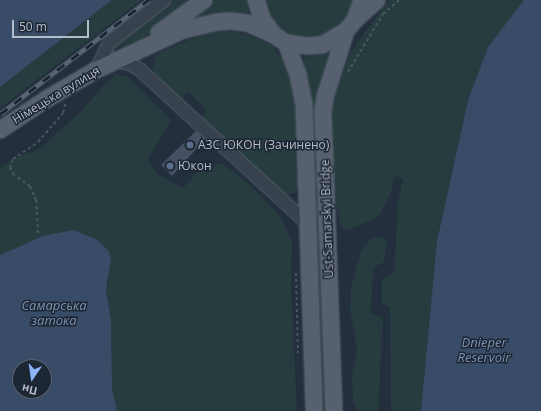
<!DOCTYPE html>
<meta charset="utf-8">
<style>
body{margin:0}
#map{position:relative;width:541px;height:411px;overflow:hidden;background:#242f3e;font-family:"Open Sans",sans-serif}
div>[style]{position:absolute}
[style*='--x']{left:calc(var(--x)*1px);top:calc(var(--y)*1px);width:calc(var(--w)*1px);rotate:calc(var(--a)*1deg)}
.green>*{inset:0;background:#263c3f}
.water>*{inset:0;background:#394c67}
.building>*{inset:0;background:#455162}
.path>*{height:2px;margin-top:-1px;transform-origin:0;background:repeating-linear-gradient(90deg,#44595c 0 3px,transparent 0 6px)}
.roads{filter:drop-shadow(0 0 1px #565f6c) drop-shadow(0 0 1px #565f6c)}
.minor>*{height:12px;margin:-6px;padding:0 6px;transform-origin:6px;border-radius:6px;background:#38414e}
.major>*{height:16px;margin:-8px;padding:0 8px;transform-origin:8px;border-radius:8px;background:#56606e}
.rail>*{height:4.5px;margin-top:-2.25px;transform-origin:0;background:repeating-linear-gradient(90deg,#1d2633 0 9px,#5a6575 0 18px);box-sizing:border-box;border-block:1px solid #5a6575}
.dots>*{width:11px;height:11px;translate:-50% -50%;box-sizing:border-box;border:2px solid #1d2633;border-radius:50%}
span{translate:-50% -50%;white-space:nowrap;text-align:center;line-height:1.15;-webkit-text-stroke:3px #1d2633;paint-order:stroke}
.street-label{font-size:12px;color:#b4bcc9}
.poi-label{font-size:12px;color:#b4bcc9}
.left{translate:0 -50%;text-align:left}
.water-label{font-size:13px;color:#7c92b1;font-style:italic}
.north{position:absolute;left:12px;top:359px;width:40px;height:40px;box-sizing:border-box;background:#1d2633;border:1px solid #59626f;border-radius:50%;rotate:193deg;font-size:11px;font-weight:700;line-height:16px;text-align:center;color:#b4bcc9}
.north::after{content:'';display:block;margin:auto;width:14px;height:18px;background:#8ab4f8;clip-path:polygon(50% 0,100% 100%,50% 72%,0 100%)}
.scale{position:absolute;left:12px;top:20px;width:77px;height:18px;box-sizing:border-box;border:2px solid #b4bcc9;border-top:0;padding-left:5px;font-size:12px;line-height:14px;white-space:nowrap;color:#b4bcc9;-webkit-text-stroke:3px #1d2633;paint-order:stroke}
</style>
<div id="map">
<div class="green">
<div style="clip-path:polygon(112px 0,142px 0,0 108px,0 87px)"></div>
<div style="clip-path:polygon(166px 0,195px 0,140px 41px,113px 49px,114px 43px)"></div>
<div style="clip-path:polygon(216px 0,247px 0,249px 13px,218px 13px,197px 18px,195px 16px)"></div>
<div style="clip-path:polygon(263px 0,354px 0,349px 16px,340px 28px,328px 36px,314px 39px,299px 39px,286px 33px,275px 25px,267px 13px)"></div>
<div style="clip-path:polygon(389px 0,524px 0,488px 47px,468px 100px,437px 241px,421px 411px,391px 411px,390px 310px,389px 307px,382px 304px,382px 279px,394px 272px,398px 203px,403px 179px,395px 176px,391px 192px,379px 216px,349px 230px,340px 227px,332px 173px,333px 99px,351px 51px)"></div>
<div style="clip-path:polygon(225px 31px,247px 34px,271px 45px,285px 62px,290px 75px,295px 98px,300px 186px,295px 193px,286px 195px,280px 192px,200px 118px,207px 110px,189px 92px,180px 100px,153px 72px,154px 58px,160px 52px,205px 34px)"></div>
<div style="clip-path:polygon(329px 54px,331px 58px,318px 95px,327px 411px,322px 411px,310px 105px,309px 84px,302px 61px,305px 57px)"></div>
<div style="clip-path:polygon(115px 74px,127px 76px,171px 120px,148px 159px,157px 174px,183px 188px,199px 171px,221px 163px,245px 180px,280px 216px,292px 242px,291px 281px,297px 411px,117px 411px,112px 388px,111px 321px,106px 290px,109px 275px,43px 236px,0 255px,0 168px,13px 159px,41px 148px,80px 112px)"></div>
<div style="clip-path:polygon(373px 237px,382px 238px,387px 242px,384px 262px,374px 267px,370px 313px,383px 318px,378px 411px,358px 411px,353px 402px,352px 375px,357px 351px,350px 309px,351px 286px,362px 249px)"></div>
</div>
<div class="water">
<div style="clip-path:polygon(0 0,112px 0,0 87px)"></div>
<div style="clip-path:polygon(524px 0,541px 0,541px 411px,421px 411px,437px 241px,468px 100px,488px 47px)"></div>
<div style="clip-path:polygon(evenodd,74px 230px,97px 240px,109px 251px,111px 259px,106px 290px,111px 321px,112px 388px,117px 411px,0 411px,0 255px,43px 236px,74px 230px,20px 367px,44px 367px,44px 391px,20px 391px,20px 367px)"></div>
</div>
<div class="building">
<div style="clip-path:polygon(196px 131px,205px 139px,172px 176px,161px 165px)"></div>
</div>
<div class="path">
<div style="--x:348;--y:72;--w:68;--a:-58.9"></div>
<div style="--x:383;--y:14;--w:21;--a:-41"></div>
<div style="--x:38;--y:233;--w:33;--a:-93"></div>
<div style="--x:36;--y:200;--w:15;--a:-113"></div>
<div style="--x:30;--y:186;--w:19;--a:-145"></div>
<div style="--x:14;--y:175;--w:8;--a:-120"></div>
<div style="--x:10;--y:168;--w:9;--a:-72"></div>
<div style="--x:13;--y:159;--w:30;--a:-34"></div>
<div style="--x:38;--y:142;--w:38;--a:-49"></div>
<div style="--x:63;--y:113;--w:11;--a:-75"></div>
<div style="--x:296;--y:273;--w:80;--a:88.6"></div>
</div>
<div class="roads">
<div class="minor">
<div style="--x:114;--y:61;--w:14;--a:8"></div>
<div style="--x:128;--y:63;--w:13;--a:29"></div>
<div style="--x:139;--y:69;--w:228;--a:42.5"></div>
<div style="--x:96;--y:70;--w:30;--a:-64"></div>
<div style="--x:109;--y:43;--w:70;--a:-38"></div>
</div>
<div class="major">
<div style="--x:256;--y:0;--w:20;--a:72"></div>
<div style="--x:262;--y:19;--w:20;--a:53"></div>
<div style="--x:274;--y:35;--w:14;--a:34"></div>
<div style="--x:286;--y:43;--w:22;--a:8"></div>
<div style="--x:308;--y:46;--w:14;--a:-4"></div>
<div style="--x:322;--y:45;--w:28;--a:-30"></div>
<div style="--x:346;--y:31;--w:14;--a:-51"></div>
<div style="--x:355;--y:20;--w:21;--a:-71"></div>
<div style="--x:356;--y:19;--w:28;--a:-42"></div>
<div style="--x:159;--y:33;--w:56;--a:-36.3"></div>
<div style="--x:286;--y:43;--w:33;--a:69"></div>
<div style="--x:298;--y:74;--w:33;--a:79"></div>
<div style="--x:304;--y:106;--w:305;--a:88.1"></div>
<div style="--x:0;--y:130;--w:54;--a:-33.7"></div>
<div style="--x:45;--y:100;--w:59;--a:-30.5"></div>
<div style="--x:96;--y:70;--w:96;--a:-24.7"></div>
<div style="--x:183;--y:30;--w:36;--a:-13"></div>
<div style="--x:218;--y:22;--w:13;--a:-4"></div>
<div style="--x:231;--y:21;--w:16;--a:7"></div>
<div style="--x:247;--y:23;--w:30;--a:24"></div>
<div style="--x:334;--y:411;--w:299;--a:-92.1"></div>
<div style="--x:323;--y:112;--w:15;--a:-82"></div>
<div style="--x:325;--y:97;--w:69;--a:-72.3"></div>
</div>
</div>
<div class="rail">
<div style="--x:0;--y:114;--w:187;--a:-37.6"></div>
</div>
<div class="dots">
<div style="left:190px;top:145px;background:#5c6f8a"></div>
<div style="left:170px;top:166px;background:#5c6f8a"></div>
</div>
<div class="street-label">
<span style="left:56px;top:95px;rotate:-31deg">Німецька вулиця</span>
<span style="left:327px;top:219px;rotate:-92deg">Ust-Samarskyi Bridge</span>
</div>
<div class="poi-label">
<span class="left" style="left:198px;top:145px">АЗС ЮКОН (Зачинено)</span>
<span class="left" style="left:178px;top:166px">Юкон</span>
</div>
<div class="water-label">
<span style="left:54px;top:313px">Самарська<br>затока</span>
<span style="left:484px;top:350px">Dnieper<br>Reservoir</span>
</div>
<div class="north">Пн</div>
<div class="scale">50 m</div>
</div>
